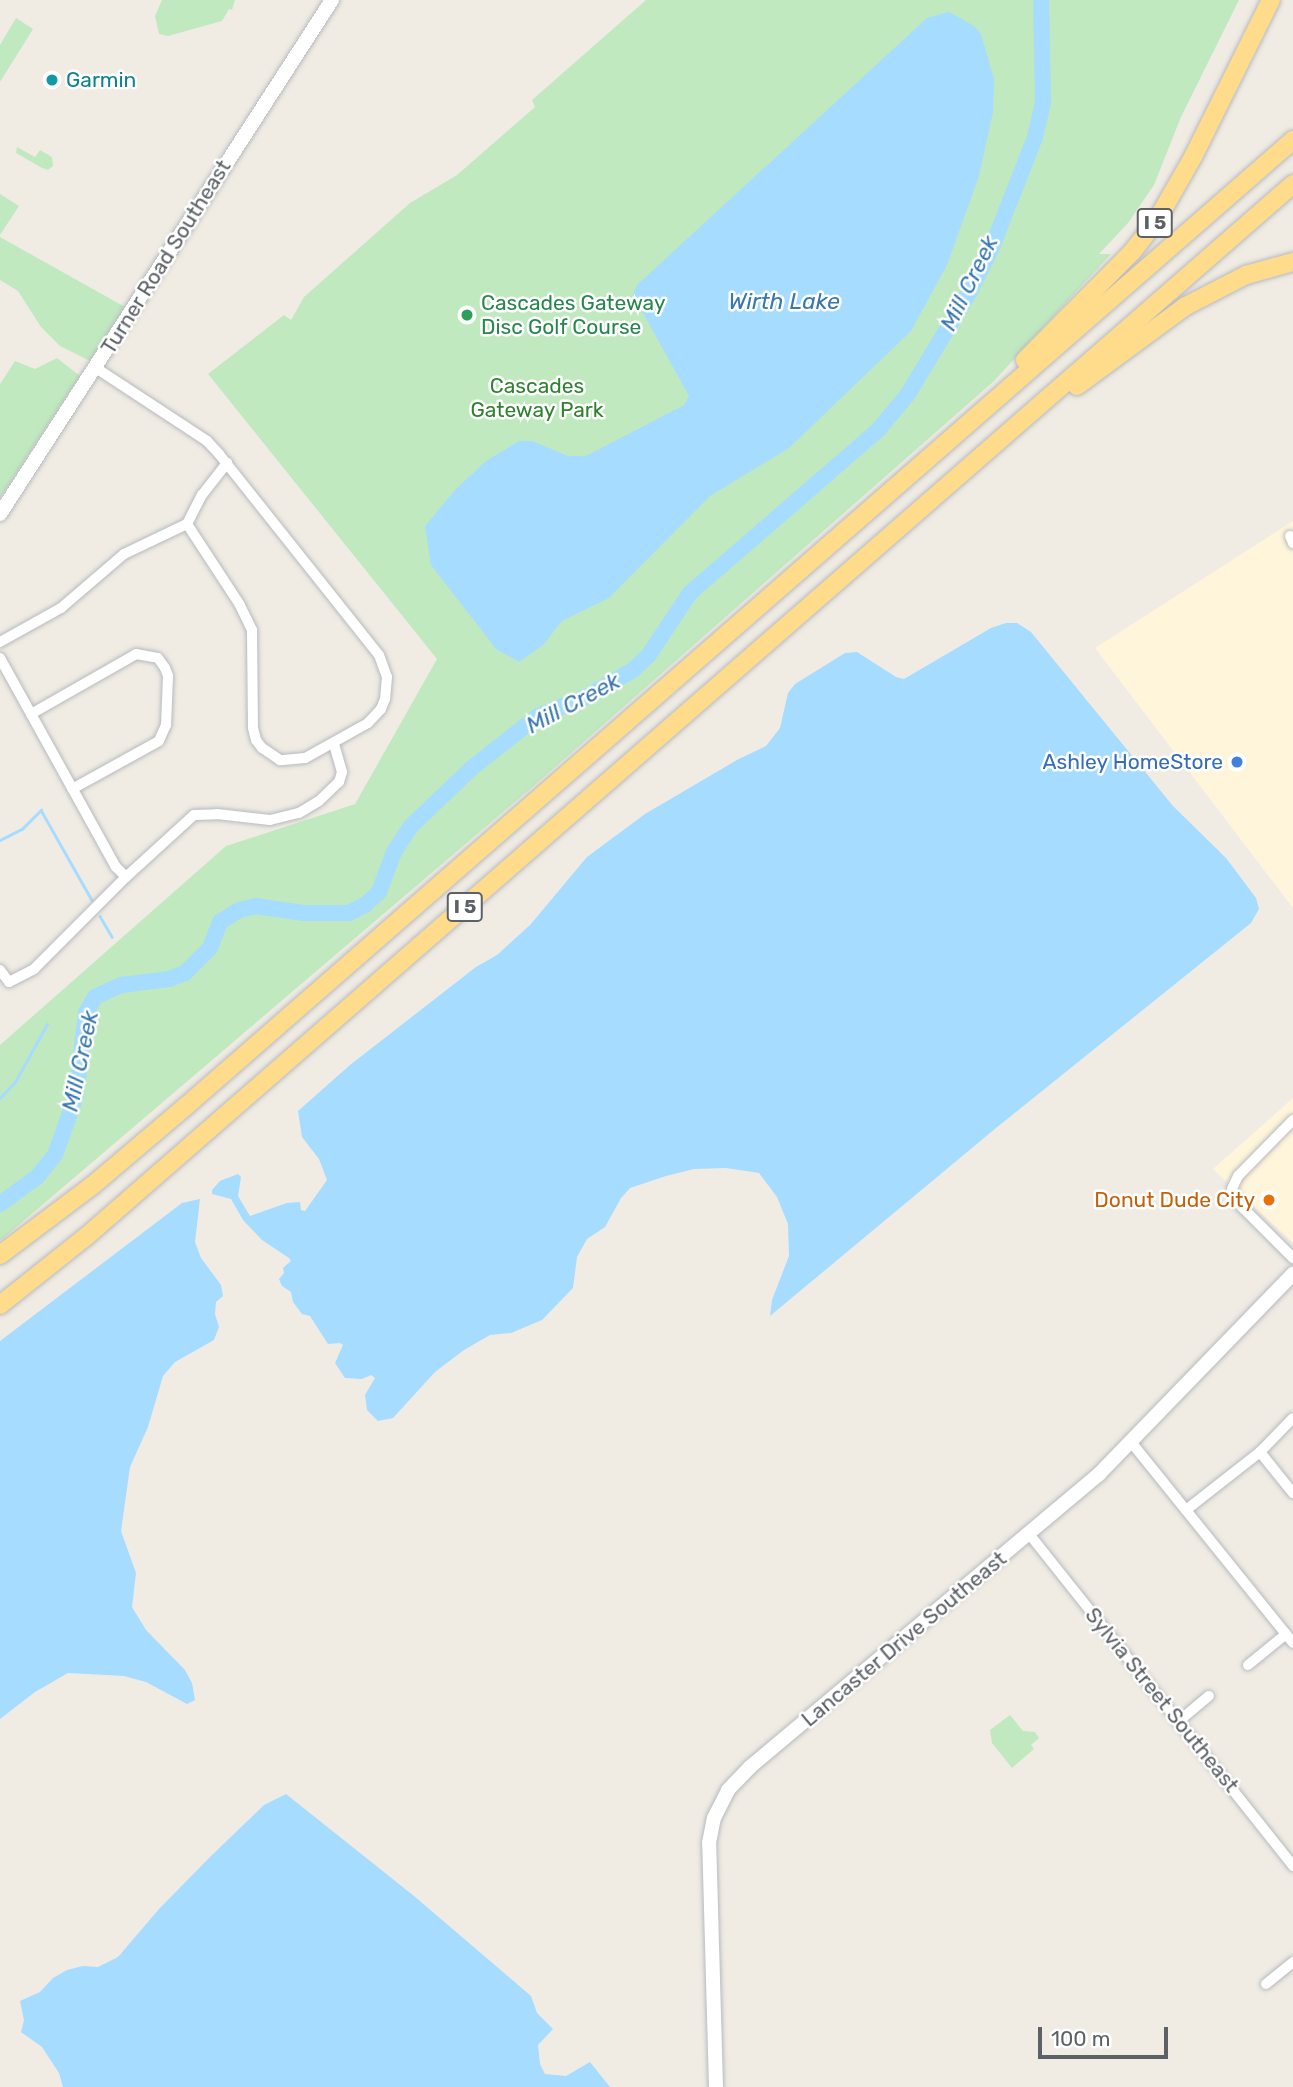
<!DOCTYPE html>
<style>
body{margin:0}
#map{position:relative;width:1293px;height:2087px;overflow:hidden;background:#f0ece4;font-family:Rubik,sans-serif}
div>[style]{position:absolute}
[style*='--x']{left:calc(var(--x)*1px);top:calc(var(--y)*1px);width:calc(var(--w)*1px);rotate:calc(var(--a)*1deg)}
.commercial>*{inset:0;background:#fff5da}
.green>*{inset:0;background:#c1e9bf}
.water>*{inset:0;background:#a5dcff}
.stream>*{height:2.5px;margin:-1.25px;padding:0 1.25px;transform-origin:1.25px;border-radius:1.25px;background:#a5dcff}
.river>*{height:16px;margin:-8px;padding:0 8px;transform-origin:8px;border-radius:8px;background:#a5dcff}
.roads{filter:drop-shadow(0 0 2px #b7babf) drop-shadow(0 0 2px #b7babf)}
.minor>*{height:10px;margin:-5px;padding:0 5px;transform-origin:5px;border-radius:5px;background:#fff}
.secondary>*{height:14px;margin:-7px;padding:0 7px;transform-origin:7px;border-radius:7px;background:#fff}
.motorway>*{height:18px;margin:-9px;padding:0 9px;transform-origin:9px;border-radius:9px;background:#ffdc8c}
.dots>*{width:19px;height:19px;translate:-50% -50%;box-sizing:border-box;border:4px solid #fff;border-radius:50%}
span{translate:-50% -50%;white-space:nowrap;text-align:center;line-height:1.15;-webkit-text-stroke:5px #fff;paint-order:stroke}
.shield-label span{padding:2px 5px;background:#fff;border:2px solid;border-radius:5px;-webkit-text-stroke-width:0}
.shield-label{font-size:19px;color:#5c6166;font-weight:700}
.culture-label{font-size:21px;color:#0d838f}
.left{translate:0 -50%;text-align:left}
.street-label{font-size:21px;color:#5c6166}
.leisure-label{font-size:21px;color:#27864d}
.park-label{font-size:21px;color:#2f822f}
.shop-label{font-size:21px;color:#366cbe}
.right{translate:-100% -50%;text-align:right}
.food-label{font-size:21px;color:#c56008}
.water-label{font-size:23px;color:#3877af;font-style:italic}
.scale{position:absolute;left:1038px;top:2027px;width:130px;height:32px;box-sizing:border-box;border:4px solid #5c6166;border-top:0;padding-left:9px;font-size:21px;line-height:24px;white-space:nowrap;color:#5c6166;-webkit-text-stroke:5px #fff;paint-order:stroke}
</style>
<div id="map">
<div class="commercial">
<div style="clip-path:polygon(1293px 521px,1293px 908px,1095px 648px)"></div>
<div style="clip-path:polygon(1293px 1098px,1293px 1243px,1213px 1169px)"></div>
</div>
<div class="green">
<div style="clip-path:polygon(162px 0,235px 0,232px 10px,229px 9px,222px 21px,168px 36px,159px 34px,155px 16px)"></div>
<div style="clip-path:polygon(646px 0,1239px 0,1181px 117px,1154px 185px,1128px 223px,1099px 254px,1111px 254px,994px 381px,537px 783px,0 1241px,0 1045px,226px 846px,355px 804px,437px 659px,208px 374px,284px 315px,291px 320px,304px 297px,410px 203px,457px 175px,535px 107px,532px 100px)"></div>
<div style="clip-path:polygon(16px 18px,33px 29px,0 82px,0 45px)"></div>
<div style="clip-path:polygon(17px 147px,35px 157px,40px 150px,52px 157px,53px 166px,48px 170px,42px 168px,16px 153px)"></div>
<div style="clip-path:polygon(0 194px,19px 206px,0 235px)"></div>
<div style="clip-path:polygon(0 237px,125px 307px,90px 361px,60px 346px,41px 327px,18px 291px,0 280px)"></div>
<div style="clip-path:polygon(57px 358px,80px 376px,0 498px,0 384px,15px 361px,35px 369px)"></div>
<div style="clip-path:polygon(1010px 1715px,1023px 1731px,1035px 1732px,1039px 1738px,1031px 1745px,1034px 1749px,1012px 1768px,992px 1743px,990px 1730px)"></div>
</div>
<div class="water">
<div style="clip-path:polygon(949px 12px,974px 26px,981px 34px,994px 79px,993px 112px,979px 176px,947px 265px,911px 331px,789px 448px,710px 496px,609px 598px,562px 621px,543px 645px,519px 662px,496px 649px,431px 565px,425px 526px,456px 489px,486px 461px,519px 441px,532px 441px,568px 456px,586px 456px,684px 405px,689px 396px,633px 295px,637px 285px,927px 18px)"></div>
<div style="clip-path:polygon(1006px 623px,1017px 623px,1031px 632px,1173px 806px,1226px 858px,1256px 898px,1259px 909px,1251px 923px,996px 1128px,770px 1316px,772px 1300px,789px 1256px,788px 1224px,777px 1197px,759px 1173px,726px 1168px,694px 1169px,666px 1176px,630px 1188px,621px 1198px,605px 1227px,587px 1239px,577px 1257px,573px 1288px,542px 1320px,511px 1333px,490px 1335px,464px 1350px,435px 1372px,393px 1418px,378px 1421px,367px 1410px,365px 1395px,375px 1378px,371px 1375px,362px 1379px,345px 1378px,335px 1363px,343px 1345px,340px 1343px,328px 1344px,310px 1316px,302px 1314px,293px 1302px,291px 1292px,282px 1286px,279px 1279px,284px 1273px,283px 1268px,291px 1261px,289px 1258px,262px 1240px,243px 1220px,231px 1199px,212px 1194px,212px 1190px,220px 1181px,238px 1174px,241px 1177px,238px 1196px,250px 1216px,287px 1203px,300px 1202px,301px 1210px,305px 1211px,327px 1180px,319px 1159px,302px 1137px,298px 1111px,350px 1065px,476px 967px,497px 955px,530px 925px,587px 857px,645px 814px,737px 760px,766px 746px,780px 728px,788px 693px,795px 684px,845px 653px,857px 652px,896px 677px,904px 679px,991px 628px)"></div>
<div style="clip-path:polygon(200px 1199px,195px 1242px,201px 1258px,221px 1285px,223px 1296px,216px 1302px,215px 1314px,219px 1327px,214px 1340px,175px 1362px,163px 1376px,148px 1427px,130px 1467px,121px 1531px,136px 1573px,132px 1607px,146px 1630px,185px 1670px,192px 1683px,195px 1700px,187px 1704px,146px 1682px,124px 1676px,68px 1673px,35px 1692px,0 1719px,0 1341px,182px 1203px)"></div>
<div style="clip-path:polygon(286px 1794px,414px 1896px,531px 1996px,537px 2013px,553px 2029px,538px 2045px,540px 2064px,545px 2074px,566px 2076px,590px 2062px,610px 2087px,63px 2087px,59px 2073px,42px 2047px,21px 2032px,24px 2020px,20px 2001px,40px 1992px,53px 1978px,67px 1970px,83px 1966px,98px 1967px,118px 1957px,159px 1909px,210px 1857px,264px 1805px)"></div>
</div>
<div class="stream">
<div style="--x:0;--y:840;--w:25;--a:-27"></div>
<div style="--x:22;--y:829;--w:27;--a:-45"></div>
<div style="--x:41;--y:810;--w:103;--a:60.5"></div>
<div style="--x:100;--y:916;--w:24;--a:60"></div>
<div style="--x:0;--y:1098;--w:22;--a:-47"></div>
<div style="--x:15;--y:1082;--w:66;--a:-61.1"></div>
</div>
<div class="river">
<div style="--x:0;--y:1204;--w:46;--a:-36.1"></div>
<div style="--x:37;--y:1177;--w:28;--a:-51"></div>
<div style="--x:55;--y:1155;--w:63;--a:-70.4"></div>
<div style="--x:76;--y:1096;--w:84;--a:-83.1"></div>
<div style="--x:86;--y:1013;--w:18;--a:-61"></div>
<div style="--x:95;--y:997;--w:29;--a:-25"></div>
<div style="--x:121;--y:985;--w:48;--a:-7.1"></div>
<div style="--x:169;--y:979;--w:17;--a:-21"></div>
<div style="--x:185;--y:973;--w:35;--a:-45"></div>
<div style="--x:210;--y:948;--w:28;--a:-69"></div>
<div style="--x:220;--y:922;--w:22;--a:-32"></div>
<div style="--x:239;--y:910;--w:17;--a:-13"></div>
<div style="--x:256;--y:906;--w:49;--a:8.3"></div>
<div style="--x:304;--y:913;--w:45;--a:0"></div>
<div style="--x:349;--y:913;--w:18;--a:-27"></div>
<div style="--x:365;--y:905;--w:19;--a:-43"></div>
<div style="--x:379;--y:892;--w:43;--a:-69.4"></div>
<div style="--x:394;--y:852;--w:31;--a:-57"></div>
<div style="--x:411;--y:826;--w:86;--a:-43.6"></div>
<div style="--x:473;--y:767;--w:83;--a:-38.1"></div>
<div style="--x:538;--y:716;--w:52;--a:-21.6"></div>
<div style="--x:586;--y:697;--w:54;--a:-29.9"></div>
<div style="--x:633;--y:670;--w:21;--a:-43"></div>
<div style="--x:648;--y:656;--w:76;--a:-56.3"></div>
<div style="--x:690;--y:593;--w:250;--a:-40.9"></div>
<div style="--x:879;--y:429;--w:45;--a:-50.4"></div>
<div style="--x:908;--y:394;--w:118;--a:-58.9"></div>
<div style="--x:969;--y:293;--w:51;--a:-63.4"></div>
<div style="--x:992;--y:247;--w:118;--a:-68.6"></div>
<div style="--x:1035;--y:137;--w:36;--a:-77"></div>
<div style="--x:1043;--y:102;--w:102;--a:-91.1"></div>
</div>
<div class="roads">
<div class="minor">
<div style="--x:96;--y:368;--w:133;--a:33.3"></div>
<div style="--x:207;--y:441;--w:18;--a:47"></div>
<div style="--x:219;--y:454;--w:257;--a:51.5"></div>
<div style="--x:379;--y:655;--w:23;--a:70"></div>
<div style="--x:387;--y:677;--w:22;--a:95"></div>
<div style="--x:385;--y:699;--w:11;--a:112"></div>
<div style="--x:381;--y:709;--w:19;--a:133"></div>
<div style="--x:368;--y:723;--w:72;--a:150.9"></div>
<div style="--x:305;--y:758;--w:25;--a:175"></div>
<div style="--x:280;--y:760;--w:22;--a:-146"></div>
<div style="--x:262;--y:748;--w:10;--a:-127"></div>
<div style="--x:256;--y:740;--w:12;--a:-104"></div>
<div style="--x:253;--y:728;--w:98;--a:-90.6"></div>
<div style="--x:252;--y:630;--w:28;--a:-116"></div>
<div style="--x:240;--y:605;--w:97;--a:-123.2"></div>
<div style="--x:187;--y:524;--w:33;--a:-63"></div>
<div style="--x:202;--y:495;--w:41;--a:-52"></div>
<div style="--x:1290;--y:536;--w:8;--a:67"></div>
<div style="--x:0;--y:642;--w:70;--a:-29.1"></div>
<div style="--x:61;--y:608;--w:83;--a:-40.6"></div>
<div style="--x:124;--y:554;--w:70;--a:-25.5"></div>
<div style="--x:0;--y:658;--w:239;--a:61"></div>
<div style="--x:116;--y:867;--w:14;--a:45"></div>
<div style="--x:126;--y:877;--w:92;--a:-42.4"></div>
<div style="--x:194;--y:815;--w:23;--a:-2"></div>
<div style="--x:217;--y:814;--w:53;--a:6.5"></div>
<div style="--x:270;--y:820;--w:30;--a:-14"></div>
<div style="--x:299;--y:813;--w:23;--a:-31"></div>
<div style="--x:319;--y:801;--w:28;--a:-44"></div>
<div style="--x:339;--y:782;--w:10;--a:-73"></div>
<div style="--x:342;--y:772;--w:29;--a:-106"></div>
<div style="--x:31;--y:714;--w:121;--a:-29.7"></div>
<div style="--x:136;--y:654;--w:22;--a:10"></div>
<div style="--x:158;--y:658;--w:12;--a:55"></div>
<div style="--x:165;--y:668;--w:9;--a:69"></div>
<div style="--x:168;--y:676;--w:49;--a:92.3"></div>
<div style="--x:166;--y:725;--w:17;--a:114"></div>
<div style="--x:159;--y:741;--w:99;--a:151.1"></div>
<div style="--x:0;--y:970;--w:15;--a:53"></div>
<div style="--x:9;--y:982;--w:28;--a:-27"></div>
<div style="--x:34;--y:969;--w:130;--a:-45"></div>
<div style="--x:1293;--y:1120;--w:78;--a:134.5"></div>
<div style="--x:1238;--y:1176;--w:14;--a:115"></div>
<div style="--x:1232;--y:1189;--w:15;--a:67"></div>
<div style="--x:1238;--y:1203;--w:78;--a:45"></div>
<div style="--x:1131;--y:1442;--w:258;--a:51.1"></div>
<div style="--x:1260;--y:1452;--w:53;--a:51.2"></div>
<div style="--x:1186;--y:1510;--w:94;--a:-38.1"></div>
<div style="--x:1260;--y:1452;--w:47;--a:-45.9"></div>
<div style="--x:1030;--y:1535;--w:423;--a:51.5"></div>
<div style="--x:1248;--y:1665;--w:49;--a:-39.2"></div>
<div style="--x:1179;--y:1721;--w:39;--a:-40"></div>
<div style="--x:1266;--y:1984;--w:35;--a:-39"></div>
</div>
<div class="secondary">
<div style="--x:0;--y:514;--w:612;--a:-57.14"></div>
<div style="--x:716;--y:2087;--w:244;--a:-91.6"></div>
<div style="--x:709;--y:1843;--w:25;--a:-79"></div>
<div style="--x:714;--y:1818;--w:31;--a:-63"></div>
<div style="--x:728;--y:1790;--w:32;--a:-46"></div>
<div style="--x:750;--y:1767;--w:456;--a:-40"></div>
<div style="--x:1099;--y:1474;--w:279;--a:-45.9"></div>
</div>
<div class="motorway">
<div style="--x:1025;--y:360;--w:152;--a:-45.3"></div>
<div style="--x:1132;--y:252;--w:41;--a:-52"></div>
<div style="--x:1157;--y:220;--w:73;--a:-60.3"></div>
<div style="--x:1193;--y:157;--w:175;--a:-63.6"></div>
<div style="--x:1077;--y:386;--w:135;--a:-36.3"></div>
<div style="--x:1186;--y:306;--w:68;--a:-27.3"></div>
<div style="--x:1246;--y:275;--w:49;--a:-15.5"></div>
<div style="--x:0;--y:1255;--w:116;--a:-37"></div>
<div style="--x:93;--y:1185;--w:121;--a:-40.3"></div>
<div style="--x:185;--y:1107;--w:1471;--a:-41.11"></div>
<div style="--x:0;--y:1305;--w:112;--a:-38.5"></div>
<div style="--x:88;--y:1235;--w:1599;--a:-41.09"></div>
</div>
</div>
<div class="dots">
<div style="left:52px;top:80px;background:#0f9aa8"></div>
<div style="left:467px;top:315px;background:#2e9e5b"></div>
<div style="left:1237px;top:762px;background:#3f7fe0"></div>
<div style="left:1269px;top:1200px;background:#e8710a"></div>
</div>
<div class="shield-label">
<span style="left:1155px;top:223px">I 5</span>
<span style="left:465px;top:907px">I 5</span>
</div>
<div class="culture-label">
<span class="left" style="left:66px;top:80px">Garmin</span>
</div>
<div class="street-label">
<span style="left:166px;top:257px;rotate:-58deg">Turner Road Southeast</span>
<span style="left:904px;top:1639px;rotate:-40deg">Lancaster Drive Southeast</span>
<span style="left:1162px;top:1700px;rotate:51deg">Sylvia Street Southeast</span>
</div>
<div class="leisure-label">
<span class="left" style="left:481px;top:315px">Cascades Gateway<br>Disc Golf Course</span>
</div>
<div class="park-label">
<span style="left:537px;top:398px">Cascades<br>Gateway Park</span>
</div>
<div class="shop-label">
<span class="right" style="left:1223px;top:762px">Ashley HomeStore</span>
</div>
<div class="food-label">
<span class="right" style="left:1255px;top:1200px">Donut Dude City</span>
</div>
<div class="water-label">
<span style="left:969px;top:283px;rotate:-64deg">Mill Creek</span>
<span style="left:784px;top:301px">Wirth Lake</span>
<span style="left:573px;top:703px;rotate:-28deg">Mill Creek</span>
<span style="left:80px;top:1061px;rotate:-78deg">Mill Creek</span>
</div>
<div class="scale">100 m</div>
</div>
